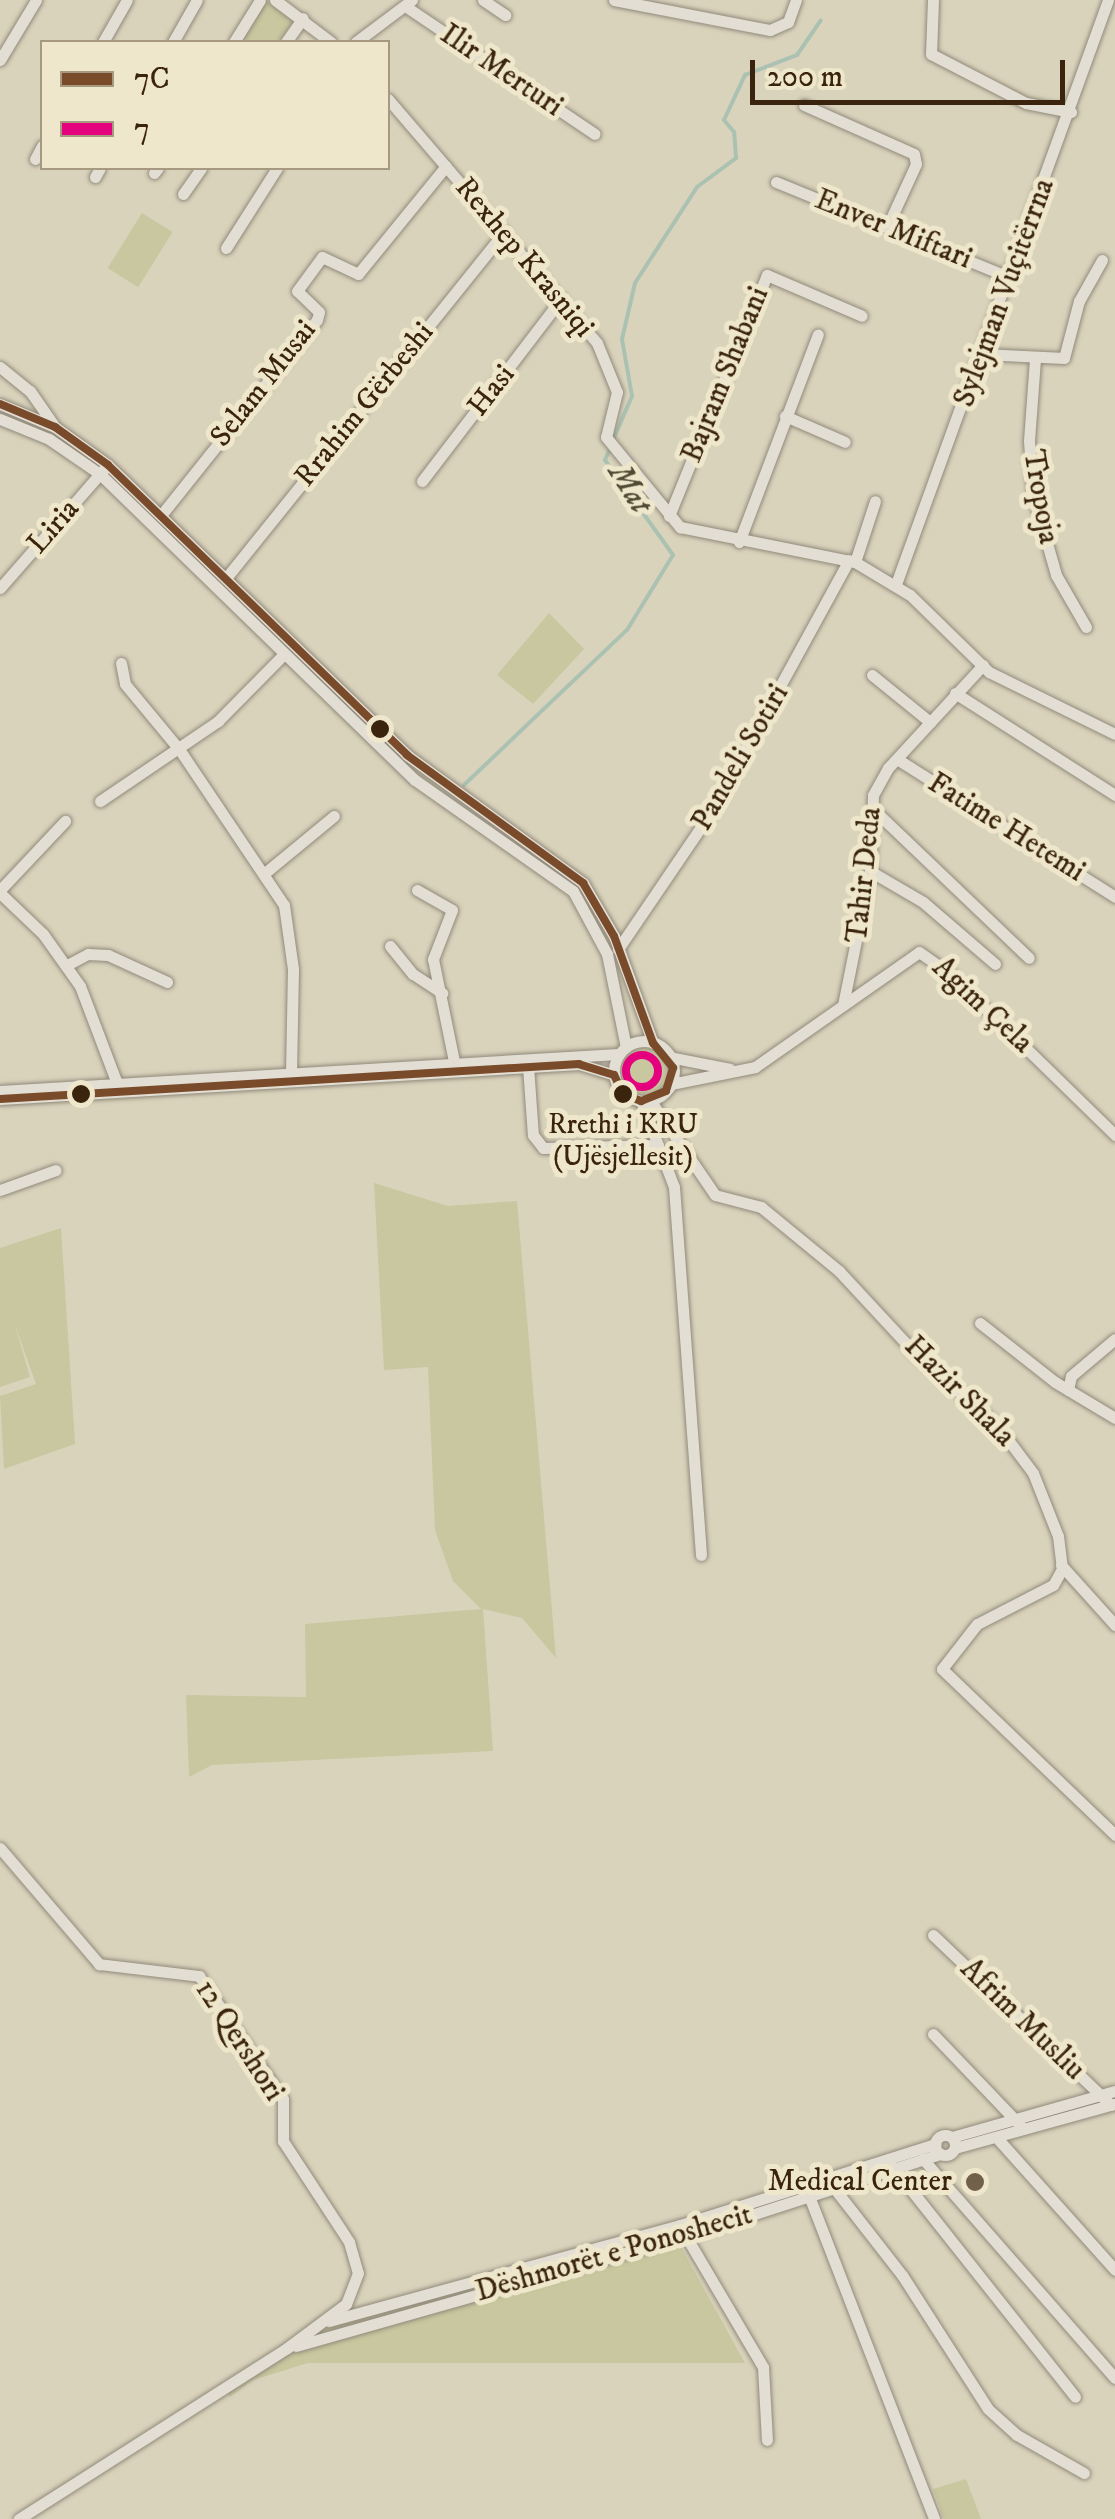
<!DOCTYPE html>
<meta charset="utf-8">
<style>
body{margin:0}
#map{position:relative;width:1115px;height:2519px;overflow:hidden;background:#dad3bc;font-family:"IM FELL DW Pica",serif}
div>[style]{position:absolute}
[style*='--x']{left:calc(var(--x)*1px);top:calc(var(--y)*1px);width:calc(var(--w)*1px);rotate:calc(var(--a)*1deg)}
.green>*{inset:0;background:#c8c79f;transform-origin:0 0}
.round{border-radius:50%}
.stream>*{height:4px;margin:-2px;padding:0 2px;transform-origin:2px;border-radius:2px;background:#abc2b2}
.roads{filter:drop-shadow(0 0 2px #918a7b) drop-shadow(0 0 2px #918a7b)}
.minor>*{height:11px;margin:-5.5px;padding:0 5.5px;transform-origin:5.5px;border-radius:5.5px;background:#e2ded3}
.minor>.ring{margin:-5.5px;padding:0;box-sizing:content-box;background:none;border:11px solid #e2ded3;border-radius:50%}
.bus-1>*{height:8px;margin:-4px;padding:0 4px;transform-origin:4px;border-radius:4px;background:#7a4b2a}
.bus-2>*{height:8px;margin:-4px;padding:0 4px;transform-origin:4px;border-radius:4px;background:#e5007d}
.bus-2>.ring{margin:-4px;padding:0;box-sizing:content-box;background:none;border:8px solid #e5007d;border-radius:50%}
.dots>*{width:28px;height:28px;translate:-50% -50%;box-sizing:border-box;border:5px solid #efe7cb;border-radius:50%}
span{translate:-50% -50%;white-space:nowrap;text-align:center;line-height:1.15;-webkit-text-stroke:10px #efe7cb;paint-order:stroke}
.bus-label{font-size:28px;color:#3a240d}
.street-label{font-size:30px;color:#3a240d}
.poi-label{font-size:30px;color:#3a240d}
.right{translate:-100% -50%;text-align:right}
.water-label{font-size:32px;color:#514a35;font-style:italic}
.legend{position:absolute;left:40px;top:40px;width:350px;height:130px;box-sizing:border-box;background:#efe7cb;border:2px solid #a7997f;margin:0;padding:12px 18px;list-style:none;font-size:30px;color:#3a240d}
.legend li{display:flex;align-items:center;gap:20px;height:50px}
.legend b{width:50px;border:2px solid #a7997f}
.scale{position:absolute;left:750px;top:60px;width:315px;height:45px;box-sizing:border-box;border:5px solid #3a240d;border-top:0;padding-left:12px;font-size:30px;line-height:35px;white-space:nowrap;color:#3a240d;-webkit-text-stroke:8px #efe7cb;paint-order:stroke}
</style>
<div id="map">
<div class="green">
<div style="clip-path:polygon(266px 0,295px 19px,279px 42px,238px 42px)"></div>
<div style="left:142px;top:213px;width:36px;height:65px;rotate:32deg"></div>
<div style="clip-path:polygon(549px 613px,584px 649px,533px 704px,497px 675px)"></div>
<div class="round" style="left:620px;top:1048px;width:46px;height:46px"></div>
<div style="clip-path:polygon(374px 1183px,448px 1206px,517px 1201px,556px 1658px,522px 1618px,483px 1609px,493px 1751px,212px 1765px,189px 1777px,186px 1695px,306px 1697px,305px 1624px,481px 1609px,453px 1581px,435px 1530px,428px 1367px,384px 1370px)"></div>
<div style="clip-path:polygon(61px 1228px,75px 1444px,4px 1469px,0 1396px,36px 1384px,15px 1325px,30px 1377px,0 1387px,0 1248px)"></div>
<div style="clip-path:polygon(672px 2231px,745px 2363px,308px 2363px,253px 2380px,230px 2397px,224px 2387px,322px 2321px,493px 2279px,557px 2271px)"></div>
<div style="clip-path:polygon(966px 2479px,981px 2519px,944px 2519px,933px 2489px)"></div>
</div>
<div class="stream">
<div style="--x:613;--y:440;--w:48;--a:-66.6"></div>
<div style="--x:632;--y:396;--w:58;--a:-100"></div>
<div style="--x:622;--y:339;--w:57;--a:-76.9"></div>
<div style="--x:635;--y:283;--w:114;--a:-57.1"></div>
<div style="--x:697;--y:187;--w:49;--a:-36.6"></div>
<div style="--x:736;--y:158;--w:26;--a:-94"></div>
<div style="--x:734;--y:132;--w:16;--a:-130"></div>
<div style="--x:724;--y:120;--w:50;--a:-65"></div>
<div style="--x:745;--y:75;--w:56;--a:-21"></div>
<div style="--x:797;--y:55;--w:42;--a:-55.6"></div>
<div style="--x:464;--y:785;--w:225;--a:-43.6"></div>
<div style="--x:627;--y:630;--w:88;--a:-58.5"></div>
<div style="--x:673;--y:555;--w:117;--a:-125.6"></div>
<div style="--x:605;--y:460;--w:12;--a:-66"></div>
</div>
<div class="roads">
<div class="minor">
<div style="--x:275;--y:0;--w:70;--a:36.9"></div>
<div style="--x:483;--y:0;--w:27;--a:34"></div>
<div style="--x:614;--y:0;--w:159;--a:10.9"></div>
<div style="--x:770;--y:30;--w:20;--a:-24"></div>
<div style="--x:788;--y:22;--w:23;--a:-70"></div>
<div style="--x:933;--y:0;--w:54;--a:92.1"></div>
<div style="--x:931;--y:54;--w:107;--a:27.3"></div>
<div style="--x:1026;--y:103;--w:46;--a:11.3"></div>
<div style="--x:408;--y:8;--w:225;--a:34"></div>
<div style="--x:103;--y:42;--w:48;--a:-60.3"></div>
<div style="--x:173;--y:42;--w:48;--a:-60.3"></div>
<div style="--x:234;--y:42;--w:49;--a:-58.2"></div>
<div style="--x:286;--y:42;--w:29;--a:-55"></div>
<div style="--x:356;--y:42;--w:70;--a:-36.9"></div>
<div style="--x:0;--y:60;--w:70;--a:-59"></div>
<div style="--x:388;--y:99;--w:321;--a:49.4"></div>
<div style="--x:597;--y:343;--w:53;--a:67.8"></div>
<div style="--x:617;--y:392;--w:46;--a:103.7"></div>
<div style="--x:606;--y:437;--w:117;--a:50.6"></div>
<div style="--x:680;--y:527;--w:178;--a:11.3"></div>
<div style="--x:855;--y:562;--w:64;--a:31"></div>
<div style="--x:910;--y:595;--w:110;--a:44.3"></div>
<div style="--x:989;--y:672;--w:140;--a:26.2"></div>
<div style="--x:804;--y:105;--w:120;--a:24"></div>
<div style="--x:914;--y:154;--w:10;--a:79"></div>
<div style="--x:916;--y:164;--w:69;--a:114.7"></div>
<div style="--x:35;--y:159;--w:15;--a:-62"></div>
<div style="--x:154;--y:173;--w:6;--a:-51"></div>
<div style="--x:95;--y:177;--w:10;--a:-61"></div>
<div style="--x:776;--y:182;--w:254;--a:22.2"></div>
<div style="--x:183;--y:194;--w:32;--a:-55"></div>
<div style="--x:226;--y:248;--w:95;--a:-57.5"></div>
<div style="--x:982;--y:354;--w:82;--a:2.8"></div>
<div style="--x:1064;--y:358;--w:59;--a:-75.3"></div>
<div style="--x:1079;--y:301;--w:47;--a:-60.7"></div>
<div style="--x:1035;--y:359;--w:82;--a:94.2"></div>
<div style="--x:1029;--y:441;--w:53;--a:85.7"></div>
<div style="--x:1033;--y:494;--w:84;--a:74.1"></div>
<div style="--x:1056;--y:575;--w:60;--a:60"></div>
<div style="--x:0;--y:367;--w:38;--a:39"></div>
<div style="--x:30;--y:391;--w:40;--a:55.1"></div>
<div style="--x:0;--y:404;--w:60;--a:22.7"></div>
<div style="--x:55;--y:427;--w:65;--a:35.6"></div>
<div style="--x:108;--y:465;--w:417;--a:44.1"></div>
<div style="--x:407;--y:755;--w:218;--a:36"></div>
<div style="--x:583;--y:883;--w:61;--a:59.7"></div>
<div style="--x:614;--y:936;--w:114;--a:70"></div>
<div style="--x:785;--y:416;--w:65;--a:23.4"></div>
<div style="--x:0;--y:419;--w:53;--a:22.2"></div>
<div style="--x:49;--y:439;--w:62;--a:34.5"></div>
<div style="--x:100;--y:474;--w:439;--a:44.2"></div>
<div style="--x:415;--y:780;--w:193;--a:35.1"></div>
<div style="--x:573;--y:891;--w:72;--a:61.6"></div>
<div style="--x:607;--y:954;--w:95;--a:78.5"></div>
<div style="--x:422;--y:481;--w:229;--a:-52.6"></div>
<div style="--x:162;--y:514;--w:248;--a:-51.4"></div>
<div style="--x:317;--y:320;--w:8;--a:-76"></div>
<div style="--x:319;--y:312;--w:30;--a:-136"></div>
<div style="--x:297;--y:291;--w:42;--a:-53.7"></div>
<div style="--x:322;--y:257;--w:40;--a:25"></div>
<div style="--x:358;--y:274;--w:139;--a:-50.8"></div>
<div style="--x:669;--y:516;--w:260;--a:-67.9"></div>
<div style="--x:767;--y:275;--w:103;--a:23.3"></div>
<div style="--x:739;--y:542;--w:222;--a:-69.2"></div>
<div style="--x:855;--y:562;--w:64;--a:-71.8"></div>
<div style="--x:226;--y:578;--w:444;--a:-51.2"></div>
<div style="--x:896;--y:584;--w:621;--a:-70.05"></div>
<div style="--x:0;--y:588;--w:159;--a:-48.8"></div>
<div style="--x:121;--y:663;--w:21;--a:79"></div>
<div style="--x:125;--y:684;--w:85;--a:50.3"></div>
<div style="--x:179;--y:749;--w:188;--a:56.1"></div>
<div style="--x:284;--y:905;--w:65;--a:82"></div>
<div style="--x:293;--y:969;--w:101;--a:91.1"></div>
<div style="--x:872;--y:675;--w:75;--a:39"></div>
<div style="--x:955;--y:693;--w:190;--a:32.5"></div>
<div style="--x:897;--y:759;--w:258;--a:32.3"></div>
<div style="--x:100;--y:801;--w:143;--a:-34.1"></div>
<div style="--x:218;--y:721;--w:94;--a:-45.4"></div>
<div style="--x:874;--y:810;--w:214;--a:43.7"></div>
<div style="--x:870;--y:871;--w:61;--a:30.3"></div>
<div style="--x:923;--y:902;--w:95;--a:40.7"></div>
<div style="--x:266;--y:872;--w:88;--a:-39.5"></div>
<div style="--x:0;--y:890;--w:95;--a:-46.7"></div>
<div style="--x:417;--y:890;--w:40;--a:29.7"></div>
<div style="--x:452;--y:910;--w:53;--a:111.2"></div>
<div style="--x:433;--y:959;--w:104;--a:78.4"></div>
<div style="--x:0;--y:893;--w:59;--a:43.6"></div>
<div style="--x:43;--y:934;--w:64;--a:54.6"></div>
<div style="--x:80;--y:986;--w:107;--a:69.2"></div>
<div style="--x:390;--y:946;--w:36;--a:51"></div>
<div style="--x:413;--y:974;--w:35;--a:33"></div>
<div style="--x:618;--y:949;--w:166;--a:-55.8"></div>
<div style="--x:711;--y:812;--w:287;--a:-61.3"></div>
<div style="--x:67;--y:965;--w:24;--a:-28"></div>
<div style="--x:88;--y:954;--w:20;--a:3"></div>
<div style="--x:108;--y:955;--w:65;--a:24.6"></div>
<div style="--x:843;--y:1005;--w:137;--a:-78.6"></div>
<div style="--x:870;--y:871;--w:76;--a:-87.7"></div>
<div style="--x:873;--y:795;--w:31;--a:-61"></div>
<div style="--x:888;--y:768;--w:140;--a:-47.3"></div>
<div class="ring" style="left:614px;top:1041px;width:49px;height:49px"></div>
<div style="--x:669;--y:1057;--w:62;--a:11.1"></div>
<div style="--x:528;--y:1066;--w:69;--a:85.9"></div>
<div style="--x:533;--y:1135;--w:16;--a:52"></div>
<div style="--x:543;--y:1148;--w:115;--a:-1.5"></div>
<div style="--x:671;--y:1084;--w:86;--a:-11.4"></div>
<div style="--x:755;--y:1067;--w:200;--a:-35"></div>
<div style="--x:919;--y:952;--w:38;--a:35"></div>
<div style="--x:950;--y:974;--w:231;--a:44.3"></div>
<div style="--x:0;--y:1091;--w:619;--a:-3.43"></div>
<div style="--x:0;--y:1099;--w:580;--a:-3.46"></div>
<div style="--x:579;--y:1064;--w:37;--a:17"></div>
<div style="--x:650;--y:1100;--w:115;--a:55.6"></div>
<div style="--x:715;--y:1195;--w:48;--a:14.6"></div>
<div style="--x:761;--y:1207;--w:101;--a:39.4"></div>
<div style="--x:839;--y:1271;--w:109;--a:47.2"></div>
<div style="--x:913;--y:1351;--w:112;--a:41.4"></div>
<div style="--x:997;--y:1425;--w:60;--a:53.1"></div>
<div style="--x:1033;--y:1473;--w:68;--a:68.4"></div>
<div style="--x:1058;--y:1536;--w:33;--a:83"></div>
<div style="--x:1062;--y:1569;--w:18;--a:119"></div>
<div style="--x:1053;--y:1585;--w:85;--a:152.8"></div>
<div style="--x:977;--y:1624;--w:57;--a:127.9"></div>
<div style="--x:942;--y:1669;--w:240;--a:43.8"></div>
<div style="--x:641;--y:1101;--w:92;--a:69"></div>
<div style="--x:674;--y:1187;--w:369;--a:85.8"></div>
<div style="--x:0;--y:1190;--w:59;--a:-19.7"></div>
<div style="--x:980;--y:1323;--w:95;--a:38.2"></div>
<div style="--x:1055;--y:1382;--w:70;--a:31"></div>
<div style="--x:1068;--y:1390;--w:14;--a:-78"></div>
<div style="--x:1071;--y:1376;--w:57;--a:-40.1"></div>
<div style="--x:1061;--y:1565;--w:81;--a:48"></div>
<div style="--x:0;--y:1848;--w:153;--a:49.5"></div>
<div style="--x:99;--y:1964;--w:101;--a:6.8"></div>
<div style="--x:199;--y:1976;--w:149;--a:55.7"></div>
<div style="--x:283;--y:2099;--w:42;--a:90"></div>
<div style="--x:283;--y:2141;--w:121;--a:56.8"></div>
<div style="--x:349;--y:2242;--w:32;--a:74"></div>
<div style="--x:358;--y:2273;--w:33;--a:111"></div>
<div style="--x:346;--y:2304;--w:74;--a:143.3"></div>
<div style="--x:287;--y:2348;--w:318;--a:147.5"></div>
<div style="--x:933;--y:1935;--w:246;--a:43.7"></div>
<div style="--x:933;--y:2034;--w:126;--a:46.3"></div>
<div class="ring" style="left:935px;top:2135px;width:9px;height:9px"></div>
<div style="--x:952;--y:2137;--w:169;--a:-15.8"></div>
<div style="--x:997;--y:2138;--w:177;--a:48.2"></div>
<div style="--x:955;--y:2148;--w:165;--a:-15.5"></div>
<div style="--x:923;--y:2159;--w:291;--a:48.8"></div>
<div style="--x:893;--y:2167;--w:293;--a:51.6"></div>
<div style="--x:834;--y:2188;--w:110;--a:52"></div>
<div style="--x:902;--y:2275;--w:159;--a:57.3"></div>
<div style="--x:988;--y:2409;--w:39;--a:42"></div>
<div style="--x:1017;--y:2435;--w:77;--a:29.6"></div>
<div style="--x:809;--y:2196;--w:346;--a:68.8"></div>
<div style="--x:684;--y:2233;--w:156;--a:59.5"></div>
<div style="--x:763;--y:2367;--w:73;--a:86.9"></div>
<div style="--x:329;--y:2321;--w:364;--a:-15.3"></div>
<div style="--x:680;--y:2225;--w:268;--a:-17.6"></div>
<div style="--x:296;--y:2346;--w:405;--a:-15.8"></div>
<div style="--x:686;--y:2236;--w:267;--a:-17.9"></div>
</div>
</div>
<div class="bus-1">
<div style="--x:0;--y:404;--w:60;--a:22.7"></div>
<div style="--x:55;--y:427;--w:65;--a:35.6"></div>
<div style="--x:108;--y:465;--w:417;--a:44.1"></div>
<div style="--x:407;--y:755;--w:218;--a:36"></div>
<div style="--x:583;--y:883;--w:61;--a:59.7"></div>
<div style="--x:614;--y:936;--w:114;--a:70"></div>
<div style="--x:653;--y:1043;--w:32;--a:51"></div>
<div style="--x:673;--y:1068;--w:24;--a:107"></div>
<div style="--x:666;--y:1091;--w:27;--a:158"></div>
<div style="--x:641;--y:1101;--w:19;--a:-159"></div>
<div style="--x:623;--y:1094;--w:21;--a:-115"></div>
<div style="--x:614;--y:1075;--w:37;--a:-163"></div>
<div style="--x:579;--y:1064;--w:580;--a:176.54"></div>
</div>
<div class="bus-2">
<div class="ring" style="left:626px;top:1055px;width:24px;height:24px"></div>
</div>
<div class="dots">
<div style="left:380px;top:729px;background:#3a240d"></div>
<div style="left:81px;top:1094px;background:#3a240d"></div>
<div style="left:623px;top:1094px;background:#3a240d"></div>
<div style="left:975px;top:2182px;background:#72614a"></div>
</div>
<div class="bus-label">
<span style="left:623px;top:1141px">Rrethi i KRU<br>(Ujësjellesit)</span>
</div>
<div class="street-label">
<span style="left:501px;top:71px;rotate:34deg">Ilir Merturi</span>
<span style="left:893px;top:230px;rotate:22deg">Enver Miftari</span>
<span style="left:524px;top:258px;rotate:50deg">Rexhep Krasniqi</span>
<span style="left:1005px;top:293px;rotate:-70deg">Sylejman Vuçitërrna</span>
<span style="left:726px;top:375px;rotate:-68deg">Bajram Shabani</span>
<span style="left:264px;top:384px;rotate:-52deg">Selam Musai</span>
<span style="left:492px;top:391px;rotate:-52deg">Hasi</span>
<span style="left:365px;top:405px;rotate:-51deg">Rrahim Gërbeshi</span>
<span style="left:1040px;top:497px;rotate:80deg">Tropoja</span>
<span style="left:54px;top:527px;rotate:-49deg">Liria</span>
<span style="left:741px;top:758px;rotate:-60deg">Pandeli Sotiri</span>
<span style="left:1006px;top:828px;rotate:32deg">Fatime Hetemi</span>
<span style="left:865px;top:875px;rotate:-84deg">Tahir Deda</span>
<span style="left:982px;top:1006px;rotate:43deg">Agim Çela</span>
<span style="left:959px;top:1392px;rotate:45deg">Hazir Shala</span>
<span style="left:1022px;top:2020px;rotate:44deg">Afrim Musliu</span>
<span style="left:239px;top:2041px;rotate:57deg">12 Qershori</span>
<span style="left:614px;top:2254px;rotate:-16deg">Dëshmorët e Ponoshecit</span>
</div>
<div class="poi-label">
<span class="right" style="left:952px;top:2182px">Medical Center</span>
</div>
<div class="water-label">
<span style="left:629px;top:489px;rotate:58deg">Mat</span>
</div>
<ul class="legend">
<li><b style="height:12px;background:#7a4b2a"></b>7C</li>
<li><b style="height:12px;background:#e5007d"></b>7</li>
</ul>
<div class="scale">200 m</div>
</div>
